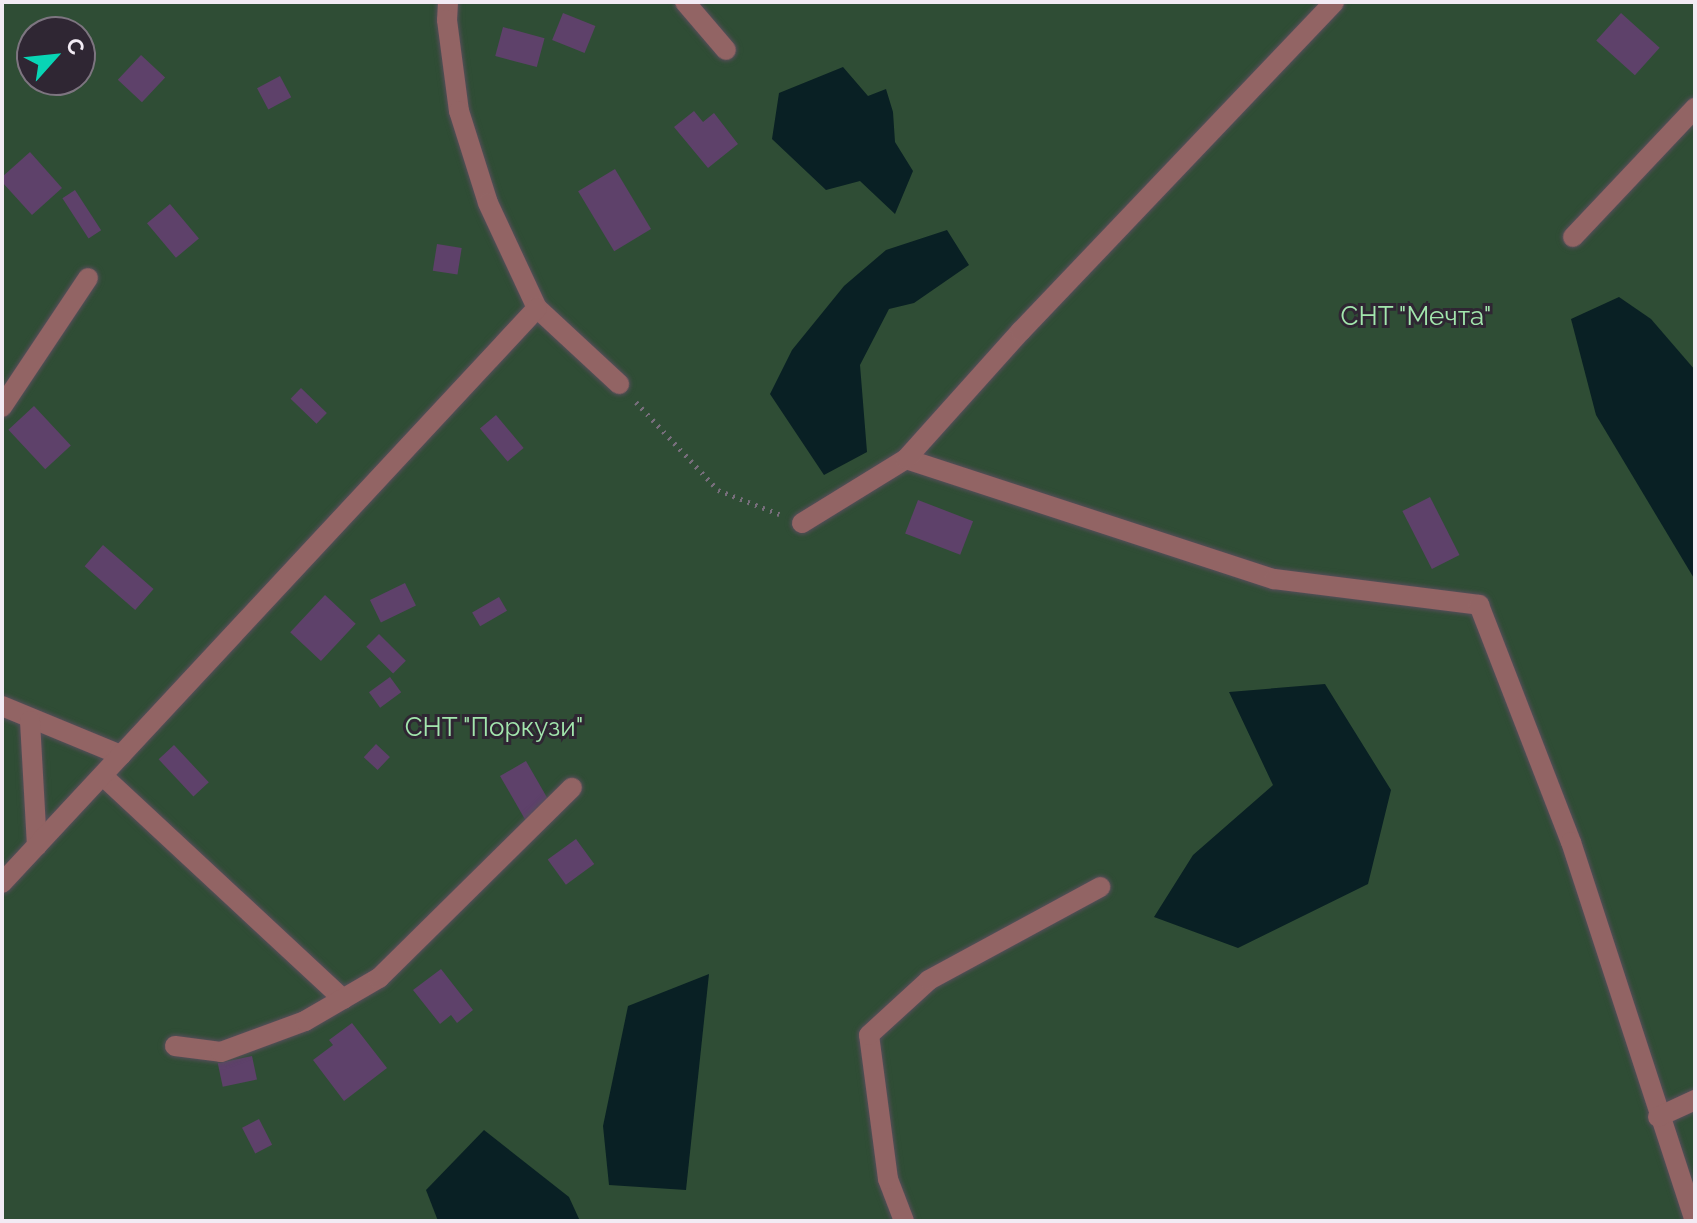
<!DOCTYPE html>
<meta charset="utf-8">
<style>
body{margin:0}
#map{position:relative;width:1697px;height:1223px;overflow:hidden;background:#39303e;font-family:Raleway,sans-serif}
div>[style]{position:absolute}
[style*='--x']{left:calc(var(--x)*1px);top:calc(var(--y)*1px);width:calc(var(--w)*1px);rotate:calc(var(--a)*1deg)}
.green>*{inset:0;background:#2f4d35}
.water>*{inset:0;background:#092024}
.building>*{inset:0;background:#5e416a;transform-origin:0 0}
.path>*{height:5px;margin-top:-2.5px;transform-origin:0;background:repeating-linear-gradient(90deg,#776e7b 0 2px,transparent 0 8px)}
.roads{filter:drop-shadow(0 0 2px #574e5b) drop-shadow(0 0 2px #574e5b)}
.minor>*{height:20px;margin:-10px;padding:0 10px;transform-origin:10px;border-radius:10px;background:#926464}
span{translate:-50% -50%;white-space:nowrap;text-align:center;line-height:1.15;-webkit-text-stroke:6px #2f2633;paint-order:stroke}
.park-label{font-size:26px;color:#a2e6ad}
.frame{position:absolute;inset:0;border:4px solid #f2ebf4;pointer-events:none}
.north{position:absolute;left:16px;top:16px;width:80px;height:80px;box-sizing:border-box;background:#2f2633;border:2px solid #7d7580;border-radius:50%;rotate:63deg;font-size:22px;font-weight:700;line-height:32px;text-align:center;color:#f2ebf4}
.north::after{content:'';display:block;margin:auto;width:28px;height:36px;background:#08d5b5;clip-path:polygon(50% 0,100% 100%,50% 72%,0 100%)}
</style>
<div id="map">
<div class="green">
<div style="clip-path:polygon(evenodd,2px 2px,1695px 2px,1695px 1221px,2px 1221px,2px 2px,32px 32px,80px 32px,80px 80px,32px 80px,32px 32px)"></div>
</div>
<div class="water">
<div style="clip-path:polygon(843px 67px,868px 96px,886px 89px,893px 112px,895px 142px,913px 171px,895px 214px,860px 181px,826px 190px,772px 139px,779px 93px)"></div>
<div style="clip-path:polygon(947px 230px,969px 265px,914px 303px,889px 309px,860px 365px,867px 452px,824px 475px,770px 394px,792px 350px,844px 286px,886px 250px)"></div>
<div style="clip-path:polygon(1619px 297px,1651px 319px,1695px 370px,1695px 580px,1596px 415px,1571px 319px)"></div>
<div style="clip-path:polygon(1325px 684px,1391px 790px,1368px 884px,1238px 948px,1154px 917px,1193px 855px,1273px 785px,1229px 692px)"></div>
<div style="clip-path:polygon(709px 974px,686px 1190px,609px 1185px,603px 1126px,628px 1006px)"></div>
<div style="clip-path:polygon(484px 1130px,569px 1197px,580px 1221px,438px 1221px,426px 1190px)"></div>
</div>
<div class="building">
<div style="left:563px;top:13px;width:35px;height:29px;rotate:22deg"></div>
<div style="left:1621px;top:13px;width:52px;height:37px;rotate:42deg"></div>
<div style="left:503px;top:27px;width:43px;height:30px;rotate:15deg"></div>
<div style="left:141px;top:55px;width:33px;height:34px;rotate:43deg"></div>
<div style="left:280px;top:76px;width:24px;height:26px;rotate:62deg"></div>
<div style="clip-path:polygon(694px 111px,703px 122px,714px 113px,738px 144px,708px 168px,674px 127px)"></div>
<div style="clip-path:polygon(30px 152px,62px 188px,32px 215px,2px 182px,2px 177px)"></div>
<div style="left:615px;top:169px;width:70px;height:43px;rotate:59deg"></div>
<div style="left:75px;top:190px;width:48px;height:15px;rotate:57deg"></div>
<div style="left:170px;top:204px;width:45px;height:30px;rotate:50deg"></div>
<div style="left:437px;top:244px;width:25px;height:27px;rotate:9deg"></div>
<div style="left:301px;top:388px;width:36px;height:15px;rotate:44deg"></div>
<div style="left:34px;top:406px;width:54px;height:35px;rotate:47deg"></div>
<div style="left:496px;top:415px;width:43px;height:21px;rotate:50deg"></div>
<div style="left:1430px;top:497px;width:65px;height:31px;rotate:63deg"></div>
<div style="left:918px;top:500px;width:59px;height:36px;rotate:21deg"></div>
<div style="left:103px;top:545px;width:67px;height:28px;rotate:41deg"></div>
<div style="left:405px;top:583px;width:25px;height:39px;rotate:64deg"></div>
<div style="left:325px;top:595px;width:42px;height:51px;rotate:43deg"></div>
<div style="left:499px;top:597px;width:16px;height:31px;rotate:60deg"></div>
<div style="left:379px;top:634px;width:38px;height:18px;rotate:45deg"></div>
<div style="left:390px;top:677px;width:19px;height:26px;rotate:54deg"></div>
<div style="left:376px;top:744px;width:19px;height:18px;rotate:43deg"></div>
<div style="left:174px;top:745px;width:51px;height:21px;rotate:47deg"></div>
<div style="left:526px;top:761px;width:51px;height:30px;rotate:60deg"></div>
<div style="left:576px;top:839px;width:31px;height:35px;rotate:54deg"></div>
<div style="clip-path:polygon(441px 969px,473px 1010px,457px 1023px,451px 1015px,440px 1024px,413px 990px)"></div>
<div style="clip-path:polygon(352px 1023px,387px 1068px,344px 1101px,313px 1060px,333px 1045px,329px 1040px)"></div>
<div style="left:252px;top:1056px;width:24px;height:35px;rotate:78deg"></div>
<div style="left:259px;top:1119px;width:29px;height:19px;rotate:63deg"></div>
</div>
<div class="path">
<div style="--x:636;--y:402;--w:120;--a:47"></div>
<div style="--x:718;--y:490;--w:66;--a:21.5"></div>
</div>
<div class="roads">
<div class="minor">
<div style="--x:448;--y:2;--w:18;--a:93"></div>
<div style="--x:447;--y:20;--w:92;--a:82.5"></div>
<div style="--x:459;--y:111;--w:96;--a:72.5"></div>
<div style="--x:488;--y:203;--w:116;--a:65"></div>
<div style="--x:537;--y:308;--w:112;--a:42.8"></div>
<div style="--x:685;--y:2;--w:63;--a:49.5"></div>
<div style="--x:1573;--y:237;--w:178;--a:-46.6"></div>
<div style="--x:2;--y:407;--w:155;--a:-56.3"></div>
<div style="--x:906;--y:459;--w:387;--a:18.1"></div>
<div style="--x:1274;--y:579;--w:207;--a:7.2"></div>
<div style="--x:1479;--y:605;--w:254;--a:68.8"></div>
<div style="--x:1571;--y:842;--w:399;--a:71.9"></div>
<div style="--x:802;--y:523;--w:122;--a:-31.6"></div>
<div style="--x:906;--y:459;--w:172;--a:-48.1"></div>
<div style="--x:1021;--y:331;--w:454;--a:-46.4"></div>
<div style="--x:2;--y:706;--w:129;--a:22.4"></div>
<div style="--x:30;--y:721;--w:125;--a:86.8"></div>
<div style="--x:103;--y:776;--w:328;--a:42.9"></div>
<div style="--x:2;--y:883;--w:785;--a:-47.06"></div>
<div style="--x:175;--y:1046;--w:46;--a:7.4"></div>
<div style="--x:221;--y:1052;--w:90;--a:-20.3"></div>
<div style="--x:305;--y:1021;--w:86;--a:-30.2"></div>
<div style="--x:379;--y:978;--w:271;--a:-44.6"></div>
<div style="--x:1658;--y:1117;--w:41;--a:-24.7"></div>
<div style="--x:904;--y:1221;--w:45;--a:-110.9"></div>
<div style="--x:888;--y:1179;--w:145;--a:-97.5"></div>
<div style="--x:869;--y:1035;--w:81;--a:-42.5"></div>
<div style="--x:929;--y:980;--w:195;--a:-28.5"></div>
</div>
</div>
<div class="park-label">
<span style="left:1416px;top:317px">СНТ "Мечта"</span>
<span style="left:494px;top:728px">СНТ "Поркузи"</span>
</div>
<div class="frame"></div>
<div class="north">С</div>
</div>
